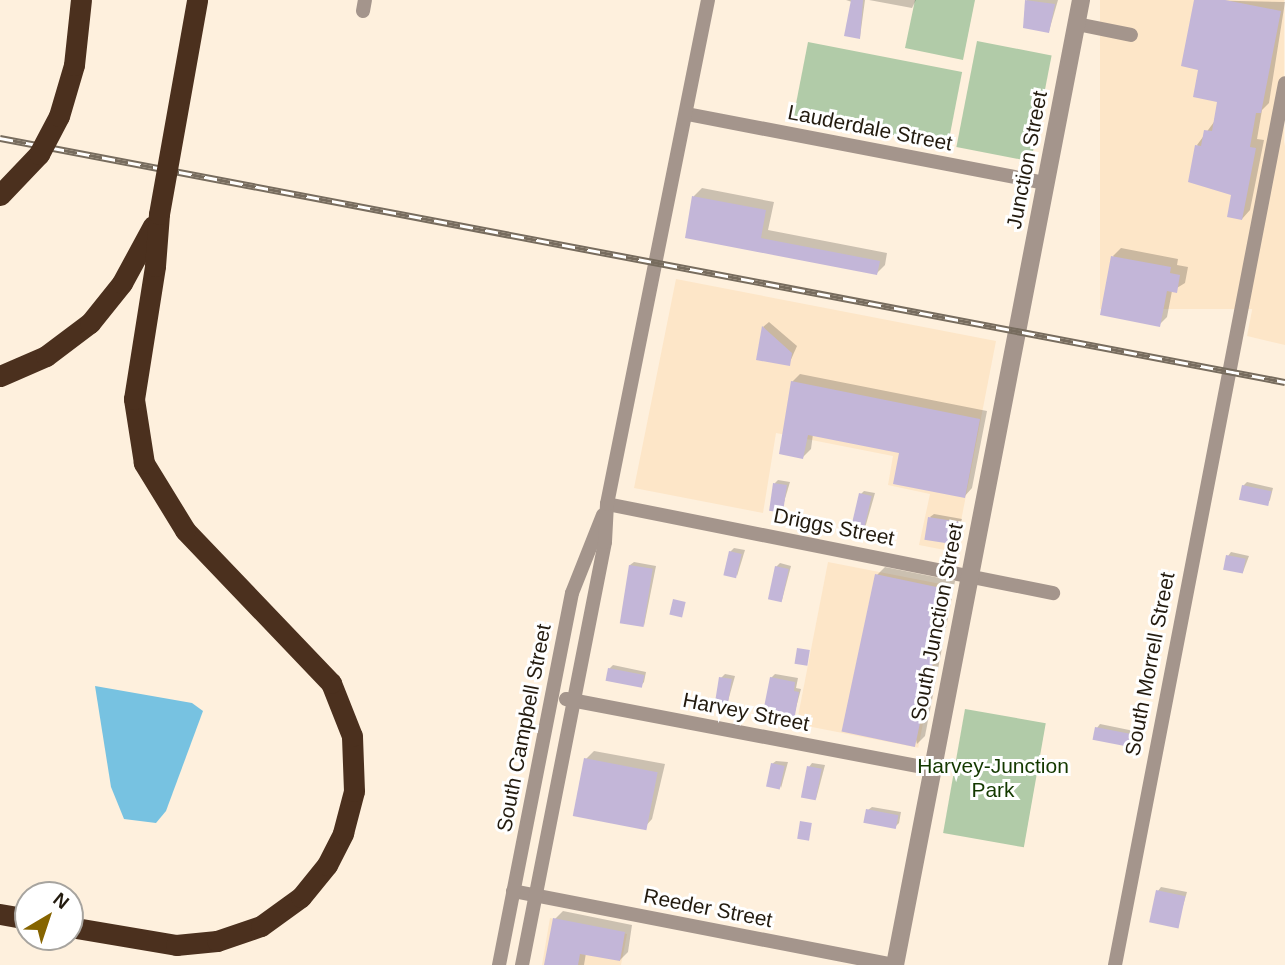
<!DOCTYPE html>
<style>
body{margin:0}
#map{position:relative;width:1285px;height:965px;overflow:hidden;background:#fef0dd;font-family:Helvetica,sans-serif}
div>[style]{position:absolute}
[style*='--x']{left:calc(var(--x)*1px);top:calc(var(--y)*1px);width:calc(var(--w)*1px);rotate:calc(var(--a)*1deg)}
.built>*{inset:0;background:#fde6c8;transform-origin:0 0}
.green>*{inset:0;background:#b1cba8;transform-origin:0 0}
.water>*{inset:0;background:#77c2e1}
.shadow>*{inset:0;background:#0003}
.building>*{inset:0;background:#c3b6d8;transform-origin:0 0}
.minor>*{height:14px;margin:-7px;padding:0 7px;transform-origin:7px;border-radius:7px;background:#a4958c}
.tertiary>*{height:18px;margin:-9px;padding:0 9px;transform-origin:9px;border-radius:9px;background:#a4958c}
.motorway>*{height:21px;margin:-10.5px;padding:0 10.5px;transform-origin:10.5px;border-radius:10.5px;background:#4b301e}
.rail>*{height:7px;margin-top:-3.5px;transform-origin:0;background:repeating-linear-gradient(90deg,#fff 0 13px,#776c5e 0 26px);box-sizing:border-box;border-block:2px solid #776c5e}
.motorway-bridge>*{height:21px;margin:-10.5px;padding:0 10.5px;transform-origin:10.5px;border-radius:10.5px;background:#4b301e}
span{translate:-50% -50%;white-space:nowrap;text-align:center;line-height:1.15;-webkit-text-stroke:6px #fff;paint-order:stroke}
.street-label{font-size:21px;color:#231b0f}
.park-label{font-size:21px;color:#143900}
.north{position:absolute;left:14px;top:881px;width:70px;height:70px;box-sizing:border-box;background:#fff;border:2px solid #a7a49f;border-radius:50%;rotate:39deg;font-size:19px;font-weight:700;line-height:28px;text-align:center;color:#231b0f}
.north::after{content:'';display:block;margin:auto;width:24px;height:32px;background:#866400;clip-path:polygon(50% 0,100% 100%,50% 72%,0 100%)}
</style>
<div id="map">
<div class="built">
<div style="left:1100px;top:0;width:184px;height:309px"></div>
<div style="clip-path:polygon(1285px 141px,1285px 345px,1247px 336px)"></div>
<div style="clip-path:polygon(676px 279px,996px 341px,955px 552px,919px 545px,930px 494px,888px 485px,893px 456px,776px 433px,763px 513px,634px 488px)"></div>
<div style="left:828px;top:562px;width:124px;height:165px;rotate:11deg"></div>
<div style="clip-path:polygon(550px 918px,627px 934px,621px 965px,542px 965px)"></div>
</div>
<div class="green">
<div style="clip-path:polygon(915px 0,975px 0,963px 60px,905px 48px)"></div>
<div style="left:977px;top:41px;width:76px;height:108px;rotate:11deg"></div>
<div style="left:808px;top:42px;width:157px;height:75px;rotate:11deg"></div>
<div style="left:965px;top:709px;width:82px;height:126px;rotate:10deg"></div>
</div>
<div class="water">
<div style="clip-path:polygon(95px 686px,192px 703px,203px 711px,166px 811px,156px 823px,124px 819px,111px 787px)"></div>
</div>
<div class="shadow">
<div style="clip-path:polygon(846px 0,865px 0,860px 37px,852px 2px)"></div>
<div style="clip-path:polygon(869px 0,916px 0,912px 8px)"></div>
<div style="clip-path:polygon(1027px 0,1058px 0,1049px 31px,1024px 26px)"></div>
<div style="clip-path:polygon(1195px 0,1285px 2px,1269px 103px,1262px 110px,1257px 139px,1264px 140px,1250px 210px,1242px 219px,1233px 193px,1197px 145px,1214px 122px,1219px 100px,1201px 69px)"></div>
<div style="clip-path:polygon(702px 188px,774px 202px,768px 230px,887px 253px,885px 265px,877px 273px,687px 237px,694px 196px)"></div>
<div style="clip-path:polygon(1121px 248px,1178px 259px,1177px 265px,1188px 267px,1185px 283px,1172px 291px,1167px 317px,1159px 325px,1113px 256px)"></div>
<div style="clip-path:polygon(769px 322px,797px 346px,789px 364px,763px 327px)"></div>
<div style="clip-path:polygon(800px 374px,987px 411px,972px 488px,964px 497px,901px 452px,813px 434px,811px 449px,803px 457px,792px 382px)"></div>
<div style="clip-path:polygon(778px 480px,790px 482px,781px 512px,775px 483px)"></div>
<div style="clip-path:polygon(1247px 482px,1273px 488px,1270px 500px,1267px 504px,1243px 486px)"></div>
<div style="clip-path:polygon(864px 491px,875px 493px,865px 528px,861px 494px)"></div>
<div style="clip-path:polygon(934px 514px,962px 519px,954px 544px,930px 517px)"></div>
<div style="clip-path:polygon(734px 548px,745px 550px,737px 576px,730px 552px)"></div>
<div style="clip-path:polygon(1231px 552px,1249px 556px,1243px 572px,1228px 556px)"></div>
<div style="clip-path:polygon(634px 562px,656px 566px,644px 626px,630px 565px)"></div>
<div style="clip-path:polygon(780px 563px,791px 566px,782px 600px,776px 567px)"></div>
<div style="clip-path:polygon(885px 567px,955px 581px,925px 736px,917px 744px,877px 575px)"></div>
<div style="clip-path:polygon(613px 665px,646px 672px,644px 682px,641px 686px,609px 669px)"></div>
<div style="clip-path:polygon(725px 674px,735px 676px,726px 708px,721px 678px)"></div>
<div style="clip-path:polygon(775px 674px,798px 678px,796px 688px,801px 689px,793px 719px,771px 678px)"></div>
<div style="clip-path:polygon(1100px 724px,1139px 732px,1136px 743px,1133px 747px,1097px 728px)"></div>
<div style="clip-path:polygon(594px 751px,665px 764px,652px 819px,644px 828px,586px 759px)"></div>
<div style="clip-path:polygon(776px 761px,788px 762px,781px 788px,772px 764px)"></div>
<div style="clip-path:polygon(812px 763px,825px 765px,816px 799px,809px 767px)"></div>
<div style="clip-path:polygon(872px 807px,901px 812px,899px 823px,895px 827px,868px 810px)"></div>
<div style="clip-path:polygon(1161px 887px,1187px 892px,1177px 926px,1158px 891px)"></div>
<div style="clip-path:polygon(563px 911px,632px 925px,628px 952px,620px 960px,586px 953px,584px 965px,546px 965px,555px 919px)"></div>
</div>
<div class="building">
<div style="clip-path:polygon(851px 0,863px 0,860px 39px,844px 36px)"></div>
<div style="clip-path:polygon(1025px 0,1055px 4px,1049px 33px,1023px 28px)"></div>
<div style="clip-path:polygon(1194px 0,1225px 0,1281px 11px,1261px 113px,1256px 113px,1250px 147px,1256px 148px,1242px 220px,1227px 217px,1231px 195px,1188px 182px,1195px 145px,1201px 146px,1204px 130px,1212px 131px,1217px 102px,1193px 97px,1198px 70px,1181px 66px)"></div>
<div style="clip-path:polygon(692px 196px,766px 210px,761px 238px,880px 261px,877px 275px,685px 238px)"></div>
<div style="clip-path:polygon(1111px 256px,1171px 267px,1170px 273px,1180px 275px,1177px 293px,1167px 291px,1160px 327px,1100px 315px)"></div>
<div style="clip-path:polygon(762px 326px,792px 353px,790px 366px,756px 360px)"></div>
<div style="clip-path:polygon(791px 381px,980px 419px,965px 498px,893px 484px,899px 453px,808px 435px,803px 459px,779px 454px)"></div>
<div style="left:773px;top:483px;width:14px;height:28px;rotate:8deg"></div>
<div style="left:1242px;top:485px;width:30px;height:15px;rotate:12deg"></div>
<div style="left:859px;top:493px;width:13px;height:35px;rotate:13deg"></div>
<div style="left:928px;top:517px;width:31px;height:23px;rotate:9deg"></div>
<div style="left:729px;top:551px;width:13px;height:25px;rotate:13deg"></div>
<div style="left:1226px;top:555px;width:20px;height:15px;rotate:11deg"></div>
<div style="left:629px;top:565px;width:24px;height:59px;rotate:9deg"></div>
<div style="left:775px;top:566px;width:14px;height:34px;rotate:12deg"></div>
<div style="left:875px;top:574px;width:75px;height:161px;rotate:12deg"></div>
<div style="left:673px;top:599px;width:13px;height:16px;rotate:13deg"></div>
<div style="left:797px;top:648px;width:13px;height:16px;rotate:9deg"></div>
<div style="left:608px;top:668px;width:37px;height:13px;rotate:11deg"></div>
<div style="left:719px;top:677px;width:13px;height:31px;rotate:9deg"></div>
<div style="clip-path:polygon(770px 677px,795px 682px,794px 691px,799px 692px,794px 721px,763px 712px)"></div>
<div style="left:1095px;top:727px;width:42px;height:13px;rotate:11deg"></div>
<div style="left:584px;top:758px;width:75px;height:59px;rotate:11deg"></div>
<div style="left:771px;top:763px;width:14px;height:24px;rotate:12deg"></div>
<div style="left:807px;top:766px;width:15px;height:32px;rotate:11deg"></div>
<div style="left:866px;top:809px;width:33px;height:14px;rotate:11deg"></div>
<div style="left:800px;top:821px;width:12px;height:18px;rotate:9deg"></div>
<div style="left:1156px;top:890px;width:30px;height:33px;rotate:12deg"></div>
<div style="clip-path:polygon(553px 918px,625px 932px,620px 961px,580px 954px,578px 965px,544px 965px)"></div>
</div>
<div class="minor">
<div style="--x:363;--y:11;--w:11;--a:-80"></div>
<div style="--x:1077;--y:24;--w:55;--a:11.5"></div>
<div style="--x:687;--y:114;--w:365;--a:10.9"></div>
<div style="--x:607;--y:504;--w:455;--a:11.3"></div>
<div style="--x:566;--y:699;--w:373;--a:10.8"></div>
<div style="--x:513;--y:891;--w:389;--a:11"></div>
<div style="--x:499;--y:965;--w:379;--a:-78.9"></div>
<div style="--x:572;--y:593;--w:84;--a:-68.3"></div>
<div style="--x:522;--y:965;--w:431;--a:-78.9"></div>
<div style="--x:605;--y:542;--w:38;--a:-87"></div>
<div style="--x:607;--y:504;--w:514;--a:-78.67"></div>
<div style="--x:1115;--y:965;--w:898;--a:-79.09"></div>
</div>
<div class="tertiary">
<div style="--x:895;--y:965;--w:983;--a:-79.09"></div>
</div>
<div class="motorway">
<div style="--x:0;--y:376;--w:50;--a:-23.5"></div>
<div style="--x:46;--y:356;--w:55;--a:-36.9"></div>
<div style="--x:90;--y:323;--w:51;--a:-51.3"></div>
<div style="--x:122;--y:283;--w:65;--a:-61.5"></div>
<div style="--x:0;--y:914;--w:28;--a:10"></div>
<div style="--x:70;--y:927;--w:108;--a:9.6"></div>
<div style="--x:176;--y:945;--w:41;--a:-5.6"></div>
<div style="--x:217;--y:941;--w:46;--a:-18.8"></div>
<div style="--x:261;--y:926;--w:49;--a:-35.9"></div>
<div style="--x:301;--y:897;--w:41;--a:-50.9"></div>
<div style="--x:327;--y:865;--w:36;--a:-63"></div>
<div style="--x:343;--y:833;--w:43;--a:-75.3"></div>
<div style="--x:354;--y:791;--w:55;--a:-92.1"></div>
<div style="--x:352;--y:736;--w:57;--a:-111.6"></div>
<div style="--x:331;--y:683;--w:211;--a:-133.7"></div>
<div style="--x:185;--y:530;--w:79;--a:-121.5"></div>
<div style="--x:144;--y:463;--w:65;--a:-98.9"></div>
<div style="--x:134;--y:399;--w:135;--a:-81"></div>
<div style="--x:155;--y:266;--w:52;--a:-85.6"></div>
</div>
<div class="rail">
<div style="--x:0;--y:138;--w:1308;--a:10.75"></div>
</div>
<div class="motorway-bridge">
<div style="--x:0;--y:195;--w:57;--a:-46.4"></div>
<div style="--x:39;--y:154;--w:43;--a:-62.2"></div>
<div style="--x:59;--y:116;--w:53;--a:-73.6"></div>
<div style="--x:74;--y:65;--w:65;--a:-83.9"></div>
<div style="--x:159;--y:214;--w:217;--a:-79.9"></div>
</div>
<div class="street-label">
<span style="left:870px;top:128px;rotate:11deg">Lauderdale Street</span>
<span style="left:1027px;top:160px;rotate:-79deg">Junction Street</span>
<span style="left:834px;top:527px;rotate:11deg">Driggs Street</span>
<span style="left:937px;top:622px;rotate:-79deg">South Junction Street</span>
<span style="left:1150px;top:664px;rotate:-79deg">South Morrell Street</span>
<span style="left:746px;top:712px;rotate:11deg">Harvey Street</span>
<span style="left:524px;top:728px;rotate:-79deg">South Campbell Street</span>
<span style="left:708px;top:908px;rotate:11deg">Reeder Street</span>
</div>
<div class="park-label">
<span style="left:993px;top:778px">Harvey-Junction<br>Park</span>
</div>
<div class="north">N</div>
</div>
